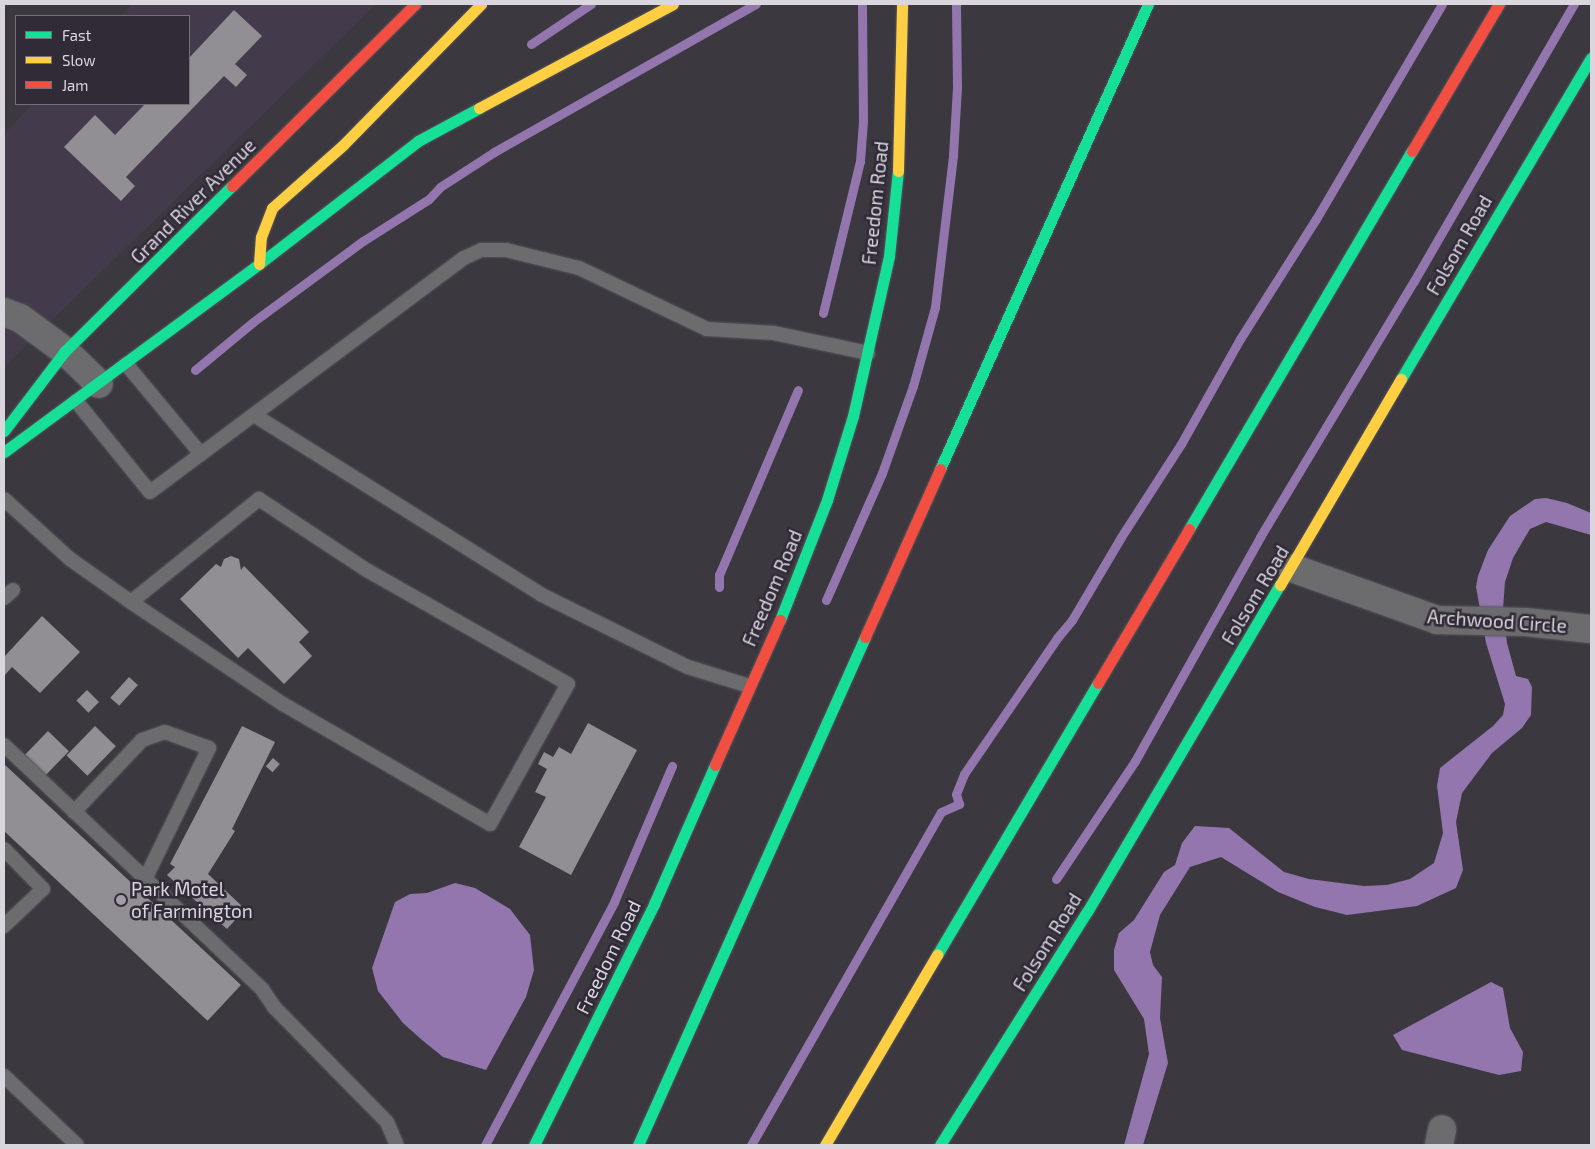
<!DOCTYPE html>
<style>
body{margin:0}
#map{position:relative;width:1595px;height:1149px;overflow:hidden;background:#3b383f;font-family:"Exo 2",sans-serif}
div>[style]{position:absolute}
[style*='--x']{left:calc(var(--x)*1px);top:calc(var(--y)*1px);width:calc(var(--w)*1px);rotate:calc(var(--a)*1deg)}
.built>*{inset:0;background:#433b4c}
.water>*{inset:0;background:#9276ad}
.stream>*{height:9px;margin:-4.5px;padding:0 4.5px;transform-origin:4.5px;border-radius:4.5px;background:#9276ad}
.building>*{inset:0;background:#918e94;transform-origin:0 0}
.roads{filter:drop-shadow(0 0 1px #57555b) drop-shadow(0 0 1px #57555b)}
.lane>*{height:14px;margin:-7px;padding:0 7px;transform-origin:7px;border-radius:7px;background:#6c6b6e}
.street>*{height:28px;margin:-14px;padding:0 14px;transform-origin:14px;border-radius:14px;background:#6c6b6e}
.fast>*{height:11px;margin:-5.5px;padding:0 5.5px;transform-origin:5.5px;border-radius:5.5px;background:#16e098}
.slow>*{height:11px;margin:-5.5px;padding:0 5.5px;transform-origin:5.5px;border-radius:5.5px;background:#ffcf43}
.jam>*{height:11px;margin:-5.5px;padding:0 5.5px;transform-origin:5.5px;border-radius:5.5px;background:#f24e42}
.dots>*{width:14px;height:14px;translate:-50% -50%;box-sizing:border-box;border:2px solid #312b37;border-radius:50%}
span{translate:-50% -50%;white-space:nowrap;text-align:center;line-height:1.15;-webkit-text-stroke:5px #312b37;paint-order:stroke}
.street-label{font-size:19px;color:#d9d6de}
.poi-label{font-size:19px;color:#d9d6de}
.left{translate:0 -50%;text-align:left}
.frame{position:absolute;inset:0;border:5px solid #d9d6de;pointer-events:none}
.legend{position:absolute;left:15px;top:15px;width:175px;height:90px;box-sizing:border-box;background:#312b37;border:1px solid #746f7a;margin:0;padding:6px 9px;list-style:none;font-size:15px;color:#d9d6de}
.legend li{display:flex;align-items:center;gap:10px;height:25px}
.legend b{width:25px;border:1px solid #746f7a}
</style>
<div id="map">
<div class="built">
<div style="clip-path:polygon(133px 4px,376px 4px,4px 367px,4px 134px,33px 104px,189px 104px,189px 16px,120px 16px)"></div>
</div>
<div class="water">
<div style="clip-path:polygon(1546px 498px,1567px 503px,1591px 513px,1591px 535px,1546px 522px,1530px 529px,1513px 558px,1505px 582px,1503px 609px,1507px 643px,1516px 676px,1528px 679px,1532px 687px,1531px 715px,1522px 728px,1492px 753px,1462px 793px,1456px 822px,1463px 870px,1456px 888px,1417px 906px,1347px 915px,1315px 907px,1278px 892px,1221px 857px,1190px 867px,1160px 915px,1150px 952px,1153px 965px,1162px 977px,1160px 1018px,1168px 1063px,1143px 1145px,1124px 1145px,1149px 1054px,1144px 1019px,1114px 970px,1114px 950px,1119px 933px,1134px 920px,1164px 872px,1175px 865px,1182px 843px,1195px 826px,1229px 828px,1284px 872px,1309px 879px,1364px 886px,1387px 885px,1410px 879px,1434px 863px,1443px 833px,1437px 786px,1440px 768px,1493px 726px,1503px 715px,1505px 704px,1486px 643px,1476px 587px,1478px 576px,1488px 550px,1510px 516px,1535px 499px)"></div>
<div style="clip-path:polygon(455px 883px,475px 888px,510px 909px,530px 935px,534px 970px,526px 997px,486px 1070px,443px 1057px,422px 1040px,403px 1023px,378px 991px,372px 968px,395px 902px,410px 894px,427px 893px)"></div>
<div style="clip-path:polygon(1491px 982px,1503px 988px,1510px 1028px,1523px 1052px,1521px 1071px,1499px 1075px,1402px 1050px,1393px 1035px)"></div>
</div>
<div class="stream">
<div style="--x:531;--y:44;--w:72;--a:-33.7"></div>
<div style="--x:823;--y:313;--w:156;--a:-76.3"></div>
<div style="--x:860;--y:161;--w:40;--a:-85.7"></div>
<div style="--x:863;--y:121;--w:117;--a:-90.5"></div>
<div style="--x:195;--y:370;--w:75;--a:-39.6"></div>
<div style="--x:253;--y:322;--w:137;--a:-36.4"></div>
<div style="--x:363;--y:241;--w:78;--a:-32.5"></div>
<div style="--x:429;--y:199;--w:16;--a:-47"></div>
<div style="--x:440;--y:187;--w:64;--a:-32.9"></div>
<div style="--x:494;--y:152;--w:301;--a:-29.5"></div>
<div style="--x:719;--y:587;--w:12;--a:-90"></div>
<div style="--x:719;--y:575;--w:201;--a:-66.9"></div>
<div style="--x:826;--y:600;--w:139;--a:-66.2"></div>
<div style="--x:882;--y:473;--w:92;--a:-70.4"></div>
<div style="--x:913;--y:386;--w:82;--a:-74.4"></div>
<div style="--x:935;--y:307;--w:153;--a:-83.2"></div>
<div style="--x:953;--y:155;--w:68;--a:-86.6"></div>
<div style="--x:957;--y:87;--w:83;--a:-90.7"></div>
<div style="--x:1056;--y:879;--w:142;--a:-56.2"></div>
<div style="--x:1135;--y:761;--w:257;--a:-60.8"></div>
<div style="--x:1260;--y:537;--w:299;--a:-59"></div>
<div style="--x:1414;--y:281;--w:320;--a:-60"></div>
<div style="--x:485;--y:1145;--w:275;--a:-62"></div>
<div style="--x:614;--y:902;--w:148;--a:-66.9"></div>
<div style="--x:751;--y:1145;--w:383;--a:-60.3"></div>
<div style="--x:941;--y:812;--w:20;--a:-24"></div>
<div style="--x:959;--y:804;--w:10;--a:-107"></div>
<div style="--x:956;--y:794;--w:22;--a:-68"></div>
<div style="--x:964;--y:774;--w:165;--a:-55.6"></div>
<div style="--x:1057;--y:638;--w:23;--a:-50"></div>
<div style="--x:1072;--y:620;--w:96;--a:-59.4"></div>
<div style="--x:1121;--y:537;--w:111;--a:-57.2"></div>
<div style="--x:1181;--y:444;--w:120;--a:-60.7"></div>
<div style="--x:1240;--y:339;--w:142;--a:-57.7"></div>
<div style="--x:1316;--y:219;--w:249;--a:-59.6"></div>
</div>
<div class="building">
<div style="clip-path:polygon(234px 10px,262px 36px,235px 64px,247px 75px,236px 87px,224px 76px,126px 177px,135px 186px,121px 201px,64px 147px,95px 115px,115px 135px,145px 104px,189px 104px,189px 58px)"></div>
<div style="clip-path:polygon(231px 556px,239px 559px,241px 570px,244px 566px,309px 632px,299px 642px,312px 656px,284px 684px,248px 648px,238px 658px,180px 599px,216px 564px,221px 567px,224px 559px)"></div>
<div style="clip-path:polygon(42px 616px,80px 652px,40px 693px,12px 667px,4px 676px,4px 657px)"></div>
<div style="left:129px;top:677px;width:12px;height:28px;rotate:42deg"></div>
<div style="left:87px;top:690px;width:17px;height:15px;rotate:45deg"></div>
<div style="clip-path:polygon(588px 723px,637px 750px,571px 875px,519px 847px,546px 797px,535px 792px,547px 769px,538px 764px,544px 752px,553px 757px,559px 747px,571px 754px)"></div>
<div style="left:95px;top:726px;width:29px;height:41px;rotate:44deg"></div>
<div style="clip-path:polygon(242px 726px,275px 742px,232px 829px,235px 831px,208px 874px,245px 909px,227px 929px,167px 875px,175px 867px,170px 864px)"></div>
<div style="left:48px;top:731px;width:29px;height:33px;rotate:44deg"></div>
<div style="left:273px;top:758px;width:9px;height:11px;rotate:41deg"></div>
<div style="left:4px;top:764px;width:324px;height:49px;rotate:43deg"></div>
</div>
<div class="roads">
<div class="lane">
<div style="--x:126;--y:364;--w:117;--a:50.2"></div>
<div style="--x:76;--y:401;--w:117;--a:50.9"></div>
<div style="--x:150;--y:492;--w:392;--a:-36.7"></div>
<div style="--x:464;--y:258;--w:19;--a:-25"></div>
<div style="--x:481;--y:250;--w:25;--a:0"></div>
<div style="--x:506;--y:250;--w:75;--a:13.9"></div>
<div style="--x:579;--y:268;--w:142;--a:25.5"></div>
<div style="--x:707;--y:329;--w:67;--a:3.4"></div>
<div style="--x:774;--y:333;--w:96;--a:12"></div>
<div style="--x:254;--y:415;--w:340;--a:32"></div>
<div style="--x:542;--y:595;--w:163;--a:26.3"></div>
<div style="--x:688;--y:667;--w:64;--a:17.3"></div>
<div style="--x:4;--y:499;--w:89;--a:42.3"></div>
<div style="--x:70;--y:559;--w:75;--a:35.2"></div>
<div style="--x:131;--y:602;--w:183;--a:33.9"></div>
<div style="--x:283;--y:704;--w:239;--a:30.1"></div>
<div style="--x:490;--y:824;--w:160;--a:-60.9"></div>
<div style="--x:568;--y:684;--w:230;--a:-150.5"></div>
<div style="--x:368;--y:571;--w:131;--a:-146.6"></div>
<div style="--x:259;--y:499;--w:164;--a:141.2"></div>
<div style="--x:4;--y:598;--w:12;--a:-42"></div>
<div style="--x:4;--y:745;--w:355;--a:43.4"></div>
<div style="--x:262;--y:989;--w:22;--a:56"></div>
<div style="--x:274;--y:1007;--w:161;--a:45.5"></div>
<div style="--x:387;--y:1122;--w:25;--a:67"></div>
<div style="--x:74;--y:812;--w:99;--a:-46.6"></div>
<div style="--x:142;--y:740;--w:24;--a:-19"></div>
<div style="--x:165;--y:732;--w:47;--a:20"></div>
<div style="--x:209;--y:748;--w:146;--a:116"></div>
<div style="--x:4;--y:849;--w:56;--a:45.7"></div>
<div style="--x:43;--y:889;--w:54;--a:136.5"></div>
<div style="--x:4;--y:1076;--w:100;--a:43.4"></div>
</div>
<div class="street">
<div style="--x:4;--y:312;--w:17;--a:21"></div>
<div style="--x:20;--y:318;--w:56;--a:36.3"></div>
<div style="--x:65;--y:351;--w:47;--a:44.1"></div>
<div style="--x:1292;--y:568;--w:154;--a:19.7"></div>
<div style="--x:1437;--y:620;--w:88;--a:1.3"></div>
<div style="--x:1525;--y:622;--w:66;--a:6.1"></div>
<div style="--x:1439;--y:1145;--w:16;--a:-79"></div>
</div>
<div class="fast">
<div style="--x:1401;--y:379;--w:373;--a:-59.4"></div>
<div style="--x:4;--y:431;--w:101;--a:-52.7"></div>
<div style="--x:65;--y:351;--w:235;--a:-44.7"></div>
<div style="--x:4;--y:452;--w:317;--a:-36.4"></div>
<div style="--x:259;--y:264;--w:201;--a:-37.7"></div>
<div style="--x:418;--y:141;--w:69;--a:-28.4"></div>
<div style="--x:940;--y:469;--w:509;--a:-65.9"></div>
<div style="--x:1189;--y:529;--w:439;--a:-59.5"></div>
<div style="--x:780;--y:620;--w:129;--a:-68.6"></div>
<div style="--x:827;--y:500;--w:88;--a:-72.8"></div>
<div style="--x:853;--y:416;--w:164;--a:-77.3"></div>
<div style="--x:889;--y:256;--w:85;--a:-84"></div>
<div style="--x:937;--y:955;--w:316;--a:-59.4"></div>
<div style="--x:534;--y:1145;--w:269;--a:-63.5"></div>
<div style="--x:654;--y:904;--w:152;--a:-66.3"></div>
<div style="--x:638;--y:1145;--w:556;--a:-65.92"></div>
<div style="--x:940;--y:1145;--w:275;--a:-57.8"></div>
<div style="--x:1087;--y:912;--w:380;--a:-59.5"></div>
</div>
<div class="slow">
<div style="--x:479;--y:108;--w:220;--a:-28.2"></div>
<div style="--x:898;--y:171;--w:167;--a:-88.6"></div>
<div style="--x:259;--y:264;--w:27;--a:-86"></div>
<div style="--x:261;--y:237;--w:31;--a:-69"></div>
<div style="--x:272;--y:208;--w:96;--a:-41.6"></div>
<div style="--x:344;--y:144;--w:196;--a:-45.6"></div>
<div style="--x:1280;--y:585;--w:239;--a:-59.6"></div>
<div style="--x:825;--y:1145;--w:221;--a:-59.5"></div>
</div>
<div class="jam">
<div style="--x:1412;--y:151;--w:171;--a:-59.4"></div>
<div style="--x:232;--y:186;--w:258;--a:-44.8"></div>
<div style="--x:865;--y:637;--w:184;--a:-65.9"></div>
<div style="--x:1098;--y:683;--w:179;--a:-59.4"></div>
<div style="--x:715;--y:765;--w:159;--a:-65.9"></div>
</div>
</div>
<div class="dots">
<div style="left:121px;top:900px;background:#a29fa6"></div>
</div>
<div class="street-label">
<span style="left:193px;top:201px;rotate:-45deg">Grand River Avenue</span>
<span style="left:875px;top:203px;rotate:-84deg">Freedom Road</span>
<span style="left:1459px;top:245px;rotate:-60deg">Folsom Road</span>
<span style="left:772px;top:588px;rotate:-67deg">Freedom Road</span>
<span style="left:1255px;top:595px;rotate:-59deg">Folsom Road</span>
<span style="left:1497px;top:621px;rotate:4deg">Archwood Circle</span>
<span style="left:1047px;top:942px;rotate:-58deg">Folsom Road</span>
<span style="left:608px;top:957px;rotate:-64deg">Freedom Road</span>
</div>
<div class="poi-label">
<span class="left" style="left:131px;top:900px">Park Motel<br>of Farmington</span>
</div>
<div class="frame"></div>
<ul class="legend">
<li><b style="height:6px;background:#16e098"></b>Fast</li>
<li><b style="height:6px;background:#ffcf43"></b>Slow</li>
<li><b style="height:6px;background:#f24e42"></b>Jam</li>
</ul>
</div>
